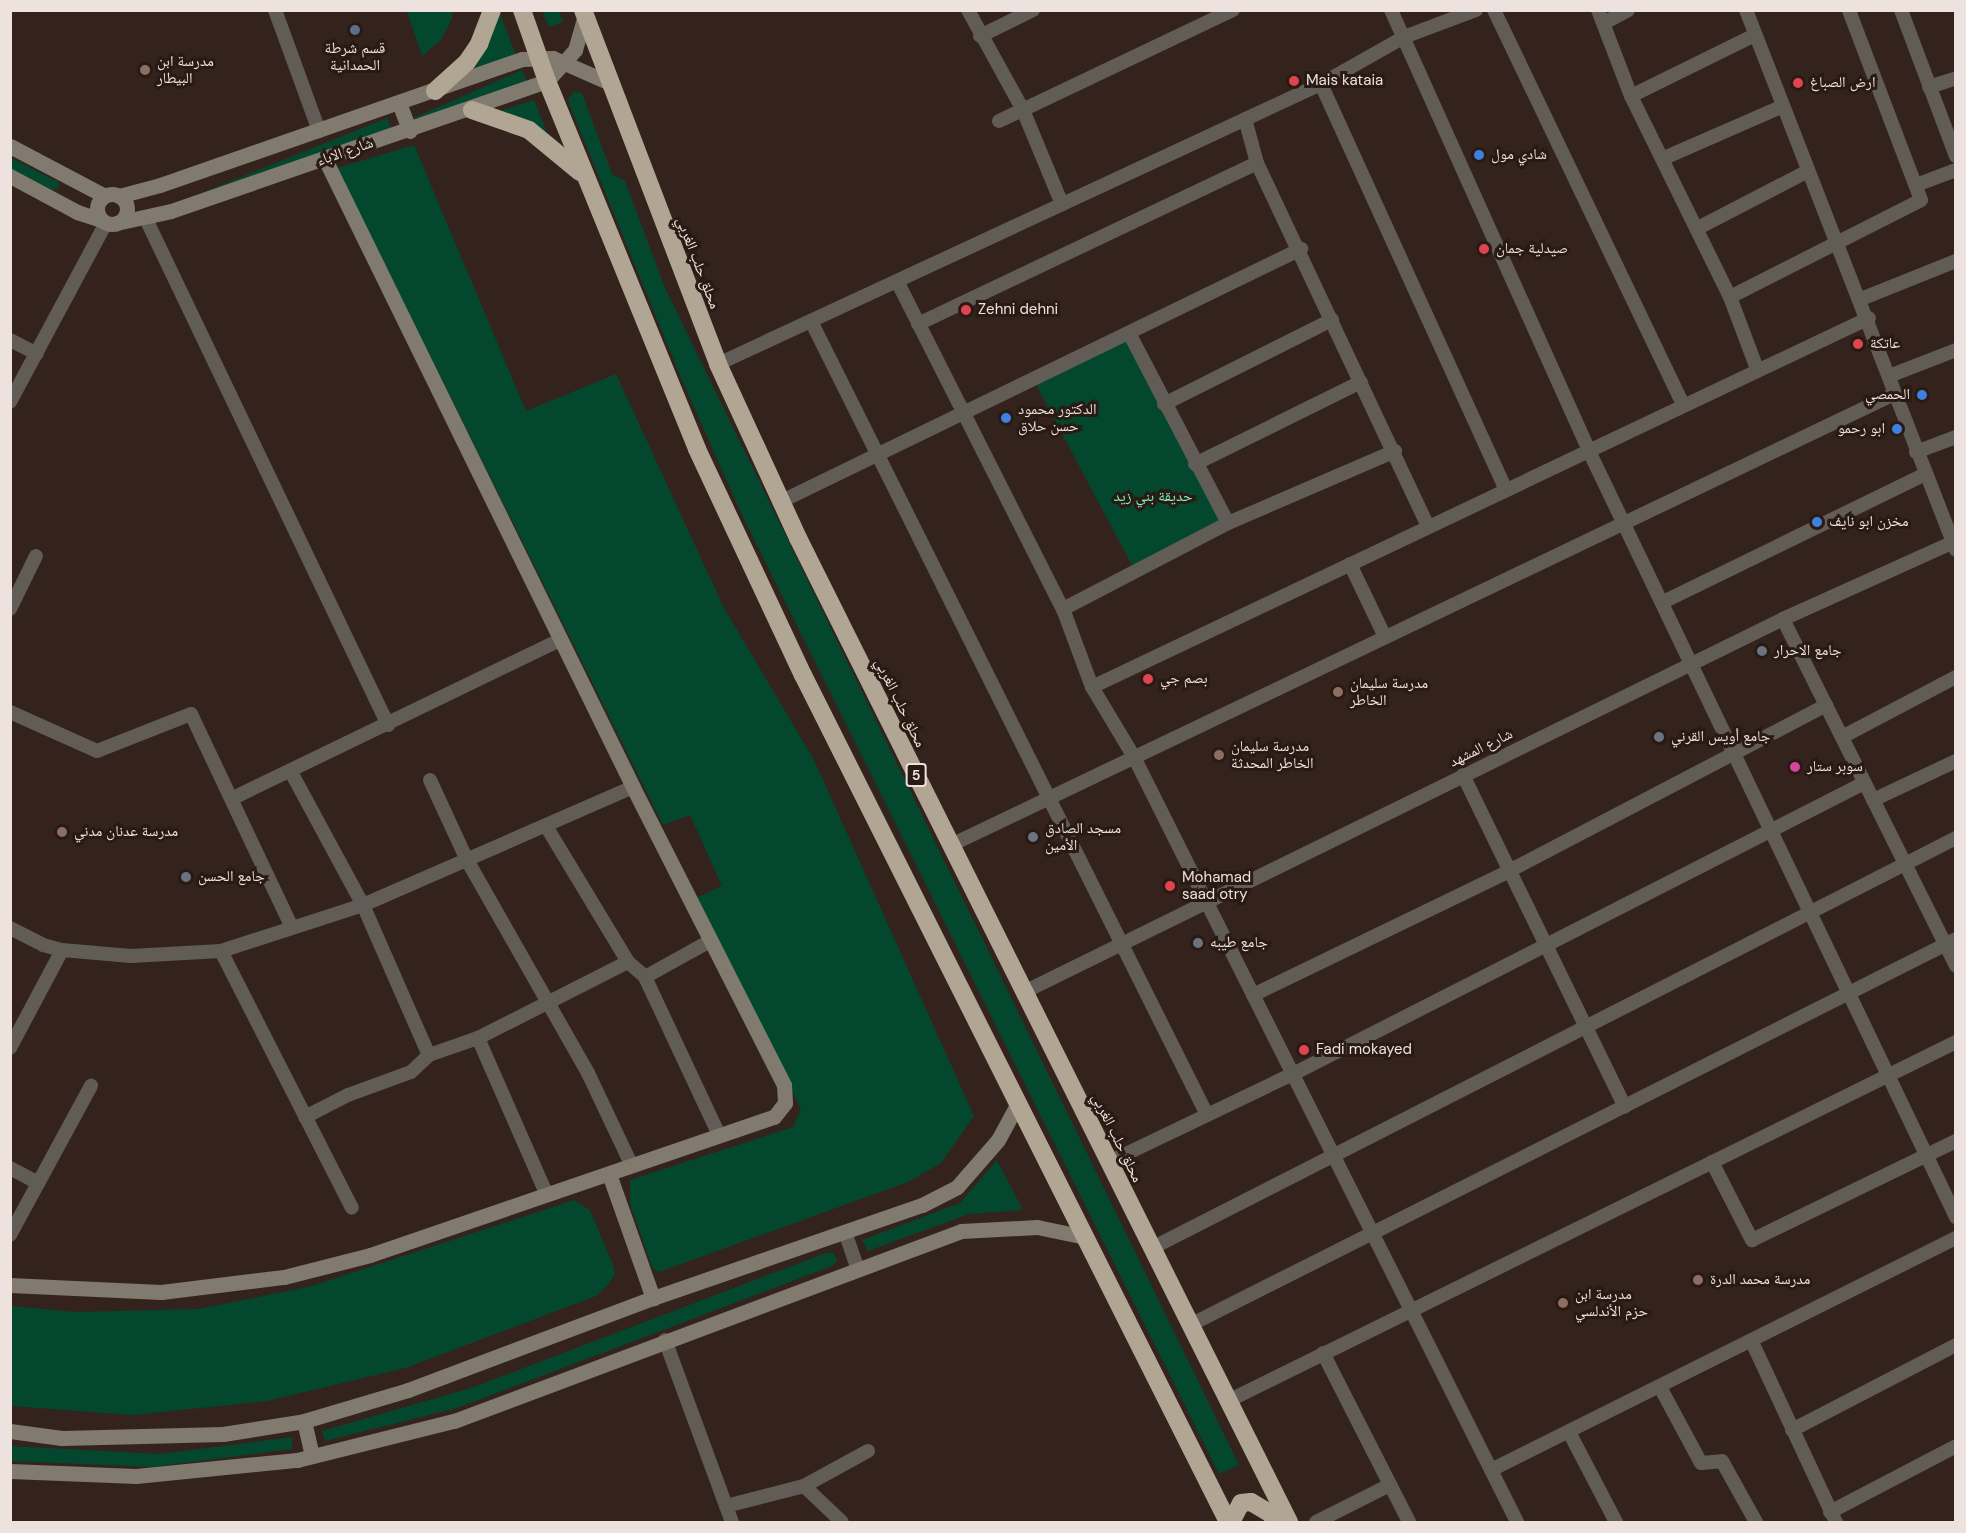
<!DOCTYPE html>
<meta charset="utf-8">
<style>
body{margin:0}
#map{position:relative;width:1966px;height:1533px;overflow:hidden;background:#34231c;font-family:"DM Sans","Noto Naskh Arabic",sans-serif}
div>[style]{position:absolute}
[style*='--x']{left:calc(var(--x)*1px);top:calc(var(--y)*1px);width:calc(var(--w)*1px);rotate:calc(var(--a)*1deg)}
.green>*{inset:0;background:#04472f;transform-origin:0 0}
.street>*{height:14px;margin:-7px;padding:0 7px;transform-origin:7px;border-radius:7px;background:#615c55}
.secondary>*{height:15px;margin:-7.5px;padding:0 7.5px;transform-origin:7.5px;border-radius:7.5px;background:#817a6e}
.secondary>.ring{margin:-7.5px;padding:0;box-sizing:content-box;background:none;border:15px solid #817a6e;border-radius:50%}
.highway>*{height:18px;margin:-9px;padding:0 9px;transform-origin:9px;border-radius:9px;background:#b1a593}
.dots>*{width:16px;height:16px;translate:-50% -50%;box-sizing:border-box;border:3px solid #291a13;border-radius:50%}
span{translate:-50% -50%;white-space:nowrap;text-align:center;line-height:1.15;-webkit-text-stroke:6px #291a13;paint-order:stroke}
.shield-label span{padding:2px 4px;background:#291a13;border:2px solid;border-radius:4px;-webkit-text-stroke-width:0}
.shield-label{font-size:14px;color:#eee2de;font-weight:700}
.poi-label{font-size:15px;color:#eee2de}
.left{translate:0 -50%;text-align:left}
.right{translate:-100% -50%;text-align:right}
.street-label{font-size:15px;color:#eee2de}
.park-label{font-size:15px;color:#7df4be}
.frame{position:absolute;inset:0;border:12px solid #eee2de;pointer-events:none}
</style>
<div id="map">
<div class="green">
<div style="clip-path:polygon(407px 11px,452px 11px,452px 18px,441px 40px,422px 56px)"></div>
<div style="clip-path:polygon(499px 11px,516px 55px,475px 69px,488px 36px)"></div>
<div style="clip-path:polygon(542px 11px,559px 11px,563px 22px,549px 27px)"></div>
<div style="left:522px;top:70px;width:12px;height:120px;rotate:66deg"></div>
<div style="clip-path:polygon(573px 92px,582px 93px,612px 174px,625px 181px,665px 288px,1239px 1465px,1219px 1474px,743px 517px,681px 378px,572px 111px,568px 100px)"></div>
<div style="clip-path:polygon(534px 100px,547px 132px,500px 111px)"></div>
<div style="left:387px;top:118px;width:11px;height:232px;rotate:68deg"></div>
<div style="clip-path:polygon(414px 145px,526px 411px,616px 374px,724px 608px,814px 760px,974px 1116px,941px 1163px,908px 1182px,659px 1272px,653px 1269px,630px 1204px,630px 1180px,793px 1127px,801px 1109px,696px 898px,722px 886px,690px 815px,663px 825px,337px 168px)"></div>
<div style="clip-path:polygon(10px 157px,58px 182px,60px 188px,52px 190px,11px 169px)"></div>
<div style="left:1129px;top:336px;width:210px;height:105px;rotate:62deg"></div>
<div style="clip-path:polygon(997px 1160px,1023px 1210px,969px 1214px,868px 1251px,862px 1240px,960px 1203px)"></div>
<div style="clip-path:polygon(574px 1200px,590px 1210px,614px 1267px,615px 1274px,608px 1285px,596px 1296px,405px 1368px,267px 1401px,132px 1415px,11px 1406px,11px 1306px,75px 1312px,199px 1309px,312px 1286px)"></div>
<div style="clip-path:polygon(826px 1253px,834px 1253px,837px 1261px,832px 1266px,457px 1408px,325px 1441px,322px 1431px,471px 1388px)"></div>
<div style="clip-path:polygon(292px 1437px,292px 1449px,152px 1467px,11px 1461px,10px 1446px,160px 1454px)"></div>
</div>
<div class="street">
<div style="--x:275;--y:10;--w:129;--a:70"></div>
<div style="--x:968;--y:10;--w:114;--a:61.2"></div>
<div style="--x:1023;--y:110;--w:102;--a:67.5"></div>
<div style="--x:1391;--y:10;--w:481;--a:65.8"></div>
<div style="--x:1588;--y:449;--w:852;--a:64.4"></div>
<div style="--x:1494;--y:10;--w:438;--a:64.4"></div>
<div style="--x:1598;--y:10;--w:92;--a:69"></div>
<div style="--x:1631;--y:96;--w:224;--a:63.8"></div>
<div style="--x:1730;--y:297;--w:77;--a:69.4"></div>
<div style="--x:1746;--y:10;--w:579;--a:68.75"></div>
<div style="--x:1901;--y:10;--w:156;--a:69.4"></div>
<div style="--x:1604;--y:23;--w:27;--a:-28"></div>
<div style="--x:980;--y:36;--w:59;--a:-26.1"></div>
<div style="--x:1321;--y:84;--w:446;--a:65.5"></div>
<div style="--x:1929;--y:87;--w:28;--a:-18"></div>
<div style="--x:1631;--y:96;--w:138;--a:-26.2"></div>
<div style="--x:1245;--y:119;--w:46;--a:74.7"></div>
<div style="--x:1257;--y:163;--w:401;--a:64.8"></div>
<div style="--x:999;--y:121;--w:259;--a:-25.4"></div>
<div style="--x:1664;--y:158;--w:130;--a:-23.6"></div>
<div style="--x:1916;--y:185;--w:43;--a:-20.6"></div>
<div style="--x:146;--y:219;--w:561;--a:64.44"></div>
<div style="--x:1698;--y:228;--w:124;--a:-27.4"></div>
<div style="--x:897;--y:281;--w:368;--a:63.2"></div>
<div style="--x:1063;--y:609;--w:83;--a:69.6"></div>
<div style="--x:1092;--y:687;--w:82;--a:59"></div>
<div style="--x:1134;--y:757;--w:856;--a:63.4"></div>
<div style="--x:1730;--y:297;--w:214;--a:-26.9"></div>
<div style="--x:1921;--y:200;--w:203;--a:-110.8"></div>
<div style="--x:1861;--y:299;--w:102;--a:-21.8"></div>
<div style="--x:811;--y:321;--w:885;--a:63.49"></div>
<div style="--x:918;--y:324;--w:375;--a:-25.4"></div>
<div style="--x:10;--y:340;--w:30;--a:27"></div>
<div style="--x:718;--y:364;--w:665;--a:-24.91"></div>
<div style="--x:1321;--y:84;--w:95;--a:-29.5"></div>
<div style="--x:1404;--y:37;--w:77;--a:-20.6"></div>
<div style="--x:1889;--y:376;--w:72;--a:-21.2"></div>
<div style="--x:10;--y:402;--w:203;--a:-61.8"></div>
<div style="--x:1164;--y:404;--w:188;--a:-26.6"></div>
<div style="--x:1916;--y:452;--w:43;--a:-20.6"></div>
<div style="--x:1195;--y:464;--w:185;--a:-26.3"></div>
<div style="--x:784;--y:500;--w:575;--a:-25.9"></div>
<div style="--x:1228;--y:523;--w:182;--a:-23.3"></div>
<div style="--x:1350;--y:564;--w:81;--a:64.4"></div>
<div style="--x:1663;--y:602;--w:292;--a:-26"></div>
<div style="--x:10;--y:609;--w:59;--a:-63.9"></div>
<div style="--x:1063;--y:609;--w:186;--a:-27.5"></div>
<div style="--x:1228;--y:523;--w:214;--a:-117.5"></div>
<div style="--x:1783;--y:619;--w:388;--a:63.5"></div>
<div style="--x:1092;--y:687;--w:860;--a:-25.4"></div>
<div style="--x:10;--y:712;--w:95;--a:24.1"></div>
<div style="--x:97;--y:751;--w:101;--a:-21.5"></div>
<div style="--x:191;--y:714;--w:234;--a:64.7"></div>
<div style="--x:1842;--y:737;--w:129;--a:-27.8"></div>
<div style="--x:291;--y:772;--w:151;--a:61.6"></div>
<div style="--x:363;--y:905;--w:164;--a:66.3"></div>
<div style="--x:1463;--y:775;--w:369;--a:64"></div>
<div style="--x:430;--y:780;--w:88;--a:65.2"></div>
<div style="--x:467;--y:860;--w:245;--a:60.4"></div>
<div style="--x:588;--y:1073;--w:103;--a:64.7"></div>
<div style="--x:233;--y:798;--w:363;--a:-25.8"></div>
<div style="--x:1873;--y:800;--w:92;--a:-25.2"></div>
<div style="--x:546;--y:826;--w:159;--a:58.9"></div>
<div style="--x:628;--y:962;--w:23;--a:41"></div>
<div style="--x:645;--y:977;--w:174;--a:64.9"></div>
<div style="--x:951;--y:845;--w:1045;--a:-25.56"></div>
<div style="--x:10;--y:928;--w:37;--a:27"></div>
<div style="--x:43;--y:945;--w:20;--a:15"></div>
<div style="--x:62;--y:950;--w:69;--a:5"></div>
<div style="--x:131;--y:956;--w:90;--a:-3.2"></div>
<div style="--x:221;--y:951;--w:149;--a:-17.9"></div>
<div style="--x:363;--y:905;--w:295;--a:-23.6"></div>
<div style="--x:221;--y:951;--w:288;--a:63"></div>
<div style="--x:645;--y:977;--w:74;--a:-29"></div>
<div style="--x:1024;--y:992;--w:846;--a:-26.17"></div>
<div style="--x:1783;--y:619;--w:190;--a:-24.3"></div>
<div style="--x:1253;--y:995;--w:284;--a:-25.8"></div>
<div style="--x:1509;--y:871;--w:358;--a:-27.6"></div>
<div style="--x:478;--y:1038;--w:171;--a:66.3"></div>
<div style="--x:10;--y:1048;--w:111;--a:-62"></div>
<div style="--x:305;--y:1117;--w:48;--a:-27.1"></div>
<div style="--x:348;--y:1095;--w:67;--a:-20.1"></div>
<div style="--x:411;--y:1072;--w:25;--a:-43"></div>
<div style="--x:429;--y:1055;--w:52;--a:-19.1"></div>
<div style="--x:478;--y:1038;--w:168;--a:-26.9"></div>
<div style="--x:1109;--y:1162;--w:204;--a:-25.6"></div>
<div style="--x:1293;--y:1074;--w:641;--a:-27"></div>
<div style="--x:1712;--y:1162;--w:88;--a:62.9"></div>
<div style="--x:1752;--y:1240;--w:227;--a:-25.9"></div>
<div style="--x:10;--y:1168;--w:32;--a:28"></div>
<div style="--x:845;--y:1232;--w:39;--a:71"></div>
<div style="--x:10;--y:1235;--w:170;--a:-61.5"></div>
<div style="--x:1152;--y:1248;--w:903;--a:-27.02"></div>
<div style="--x:1190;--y:1325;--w:858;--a:-26.74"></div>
<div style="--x:665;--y:1340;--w:194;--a:69.8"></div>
<div style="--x:1752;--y:1342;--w:199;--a:65"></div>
<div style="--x:1323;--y:1353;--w:190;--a:63"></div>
<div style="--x:1660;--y:1387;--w:86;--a:61.7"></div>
<div style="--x:1701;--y:1463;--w:21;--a:-5"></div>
<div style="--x:1722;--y:1461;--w:70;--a:60.9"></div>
<div style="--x:1228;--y:1401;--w:812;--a:-26.25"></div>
<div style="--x:1792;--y:1430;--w:185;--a:-27.4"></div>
<div style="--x:1569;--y:1432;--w:102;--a:62.4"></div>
<div style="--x:1491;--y:1470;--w:520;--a:-26.52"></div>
<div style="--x:804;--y:1486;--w:52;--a:43.5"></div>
<div style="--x:726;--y:1506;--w:81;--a:-14.4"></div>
<div style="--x:804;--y:1486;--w:73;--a:-28.7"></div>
<div style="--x:1830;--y:1512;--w:142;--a:-27.6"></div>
<div style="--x:1316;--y:1522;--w:83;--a:-26.6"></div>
</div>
<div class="secondary">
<div style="--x:399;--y:103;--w:30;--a:69"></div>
<div style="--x:10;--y:146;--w:107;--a:27.8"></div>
<div style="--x:10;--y:176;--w:76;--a:28.2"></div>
<div style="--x:77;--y:212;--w:26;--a:18"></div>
<div class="ring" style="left:97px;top:194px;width:15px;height:15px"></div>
<div style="--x:119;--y:196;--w:42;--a:-15"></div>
<div style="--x:160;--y:185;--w:383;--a:-19.2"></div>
<div style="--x:522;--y:59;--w:31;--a:-2"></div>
<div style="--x:553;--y:58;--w:60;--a:23.6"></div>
<div style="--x:116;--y:223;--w:56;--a:-12.3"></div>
<div style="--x:171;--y:211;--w:398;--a:-19.1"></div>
<div style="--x:547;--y:81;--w:42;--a:-47.9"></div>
<div style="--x:575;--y:50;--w:35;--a:-74"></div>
<div style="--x:609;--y:1174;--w:132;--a:70.5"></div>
<div style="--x:10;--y:1285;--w:151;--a:2.7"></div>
<div style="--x:161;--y:1292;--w:124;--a:-7"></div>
<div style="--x:284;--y:1277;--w:89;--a:-14.3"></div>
<div style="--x:370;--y:1255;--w:427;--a:-18.9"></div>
<div style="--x:774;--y:1117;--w:18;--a:-52"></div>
<div style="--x:785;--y:1103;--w:18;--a:-93"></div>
<div style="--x:784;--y:1085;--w:334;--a:-116.9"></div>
<div style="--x:633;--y:787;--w:699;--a:-116.13"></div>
<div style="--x:304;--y:1421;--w:36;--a:77"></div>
<div style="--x:10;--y:1431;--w:52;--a:7.7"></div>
<div style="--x:62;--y:1438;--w:161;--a:-1.4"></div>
<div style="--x:223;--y:1434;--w:82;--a:-9.1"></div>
<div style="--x:304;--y:1421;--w:109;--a:-16.6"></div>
<div style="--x:408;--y:1390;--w:262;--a:-20.6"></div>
<div style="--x:653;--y:1298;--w:285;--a:-19.1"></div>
<div style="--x:922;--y:1205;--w:39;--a:-27"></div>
<div style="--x:957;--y:1187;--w:62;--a:-48.9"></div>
<div style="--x:998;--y:1140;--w:42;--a:-61.6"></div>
<div style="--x:10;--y:1471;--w:126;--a:2.3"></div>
<div style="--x:136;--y:1476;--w:162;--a:-5.7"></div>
<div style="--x:297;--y:1460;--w:162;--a:-14"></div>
<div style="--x:454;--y:1421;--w:541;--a:-20.54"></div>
<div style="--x:961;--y:1231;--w:76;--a:-3"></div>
<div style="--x:1037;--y:1227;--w:49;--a:11.8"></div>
</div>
<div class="highway">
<div style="--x:522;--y:10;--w:75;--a:70.6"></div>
<div style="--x:547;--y:81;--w:397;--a:67.8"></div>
<div style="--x:697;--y:449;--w:250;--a:64.9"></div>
<div style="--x:803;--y:675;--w:948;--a:63.35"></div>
<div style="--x:583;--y:10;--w:379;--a:69.1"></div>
<div style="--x:718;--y:364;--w:192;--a:65.3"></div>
<div style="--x:798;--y:538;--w:1100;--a:63.48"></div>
<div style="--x:435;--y:91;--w:43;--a:-42.2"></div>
<div style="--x:467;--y:62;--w:22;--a:-56"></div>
<div style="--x:479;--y:44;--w:36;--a:-69"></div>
<div style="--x:472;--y:110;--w:60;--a:19.3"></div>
<div style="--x:529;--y:130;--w:66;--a:39.5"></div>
<div style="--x:1231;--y:1522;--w:21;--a:-62"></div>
<div style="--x:1241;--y:1503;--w:10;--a:-6"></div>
<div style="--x:1251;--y:1502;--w:23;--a:31"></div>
<div style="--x:1271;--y:1514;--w:9;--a:63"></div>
</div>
<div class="dots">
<div style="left:355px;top:30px;background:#5c6f8a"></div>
<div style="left:145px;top:70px;background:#8d6e63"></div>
<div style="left:1294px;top:81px;background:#e0444e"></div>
<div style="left:1798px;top:83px;background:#e0444e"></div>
<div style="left:1479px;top:155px;background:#3f7fe0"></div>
<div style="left:1484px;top:249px;background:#e0444e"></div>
<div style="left:966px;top:310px;background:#e0444e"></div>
<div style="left:1858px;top:344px;background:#e0444e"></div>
<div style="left:1922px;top:395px;background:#3f7fe0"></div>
<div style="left:1006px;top:418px;background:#3f7fe0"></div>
<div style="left:1897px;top:429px;background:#3f7fe0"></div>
<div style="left:1817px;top:522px;background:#3f7fe0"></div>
<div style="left:1762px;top:651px;background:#6b7280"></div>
<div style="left:1148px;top:679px;background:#e0444e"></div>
<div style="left:1338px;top:692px;background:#8d6e63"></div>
<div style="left:1659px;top:737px;background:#6b7280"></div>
<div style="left:1219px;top:755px;background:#8d6e63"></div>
<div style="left:1795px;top:767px;background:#d1479c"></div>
<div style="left:62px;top:832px;background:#8d6e63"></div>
<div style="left:1033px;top:837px;background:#6b7280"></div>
<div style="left:186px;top:877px;background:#6b7280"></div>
<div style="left:1170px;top:886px;background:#e0444e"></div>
<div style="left:1198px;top:943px;background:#6b7280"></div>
<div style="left:1304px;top:1050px;background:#e0444e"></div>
<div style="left:1698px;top:1280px;background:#8d6e63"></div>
<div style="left:1563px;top:1303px;background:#8d6e63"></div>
</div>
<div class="shield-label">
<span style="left:916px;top:775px">5</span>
</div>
<div class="poi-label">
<span style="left:355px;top:57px">قسم شرطة<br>الحمدانية</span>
<span class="left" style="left:157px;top:70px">مدرسة ابن<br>البيطار</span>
<span class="left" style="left:1306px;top:81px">Mais kataia</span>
<span class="left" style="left:1810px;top:83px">ارض الصباغ</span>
<span class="left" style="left:1491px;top:155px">شادي مول</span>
<span class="left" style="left:1496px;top:249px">صيدلية جمان</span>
<span class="left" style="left:978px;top:310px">Zehni dehni</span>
<span class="left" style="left:1870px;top:344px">عاتكة</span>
<span class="right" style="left:1910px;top:395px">الحمصي</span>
<span class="left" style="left:1018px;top:418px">الدكتور محمود<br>حسن حلاق</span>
<span class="right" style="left:1885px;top:429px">ابو رحمو</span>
<span class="left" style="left:1829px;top:522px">مخزن ابو نايف</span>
<span class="left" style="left:1774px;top:651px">جامع الاحرار</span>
<span class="left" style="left:1160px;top:679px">بصم جي</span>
<span class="left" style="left:1350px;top:692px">مدرسة سليمان<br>الخاطر</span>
<span class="left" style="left:1671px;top:737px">جامع أويس القرني</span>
<span class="left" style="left:1231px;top:755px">مدرسة سليمان<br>الخاطر المحدثة</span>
<span class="left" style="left:1807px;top:767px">سوبر ستار</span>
<span class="left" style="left:1045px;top:837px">مسجد الصادق<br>الأمين</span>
<span class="left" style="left:74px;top:832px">مدرسة عدنان مدني</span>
<span class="left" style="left:198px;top:877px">جامع الحسن</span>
<span class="left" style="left:1182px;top:886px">Mohamad<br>saad otry</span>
<span class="left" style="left:1210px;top:943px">جامع طيبه</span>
<span class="left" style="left:1316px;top:1050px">Fadi mokayed</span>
<span class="left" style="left:1710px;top:1280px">مدرسة محمد الدرة</span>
<span class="left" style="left:1575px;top:1303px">مدرسة ابن<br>حزم الأندلسي</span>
</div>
<div class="street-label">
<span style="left:345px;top:152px;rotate:-19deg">شارع الاباء</span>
<span style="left:698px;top:263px;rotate:69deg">محلق حلب الغربي</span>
<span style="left:900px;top:703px;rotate:64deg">محلق حلب الغربي</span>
<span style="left:1481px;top:748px;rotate:-26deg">شارع المشهد</span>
<span style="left:1117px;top:1138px;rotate:64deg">محلق حلب الغربي</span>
</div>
<div class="park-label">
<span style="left:1153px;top:497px">حديقة بني زيد</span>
</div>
<div class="frame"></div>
</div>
